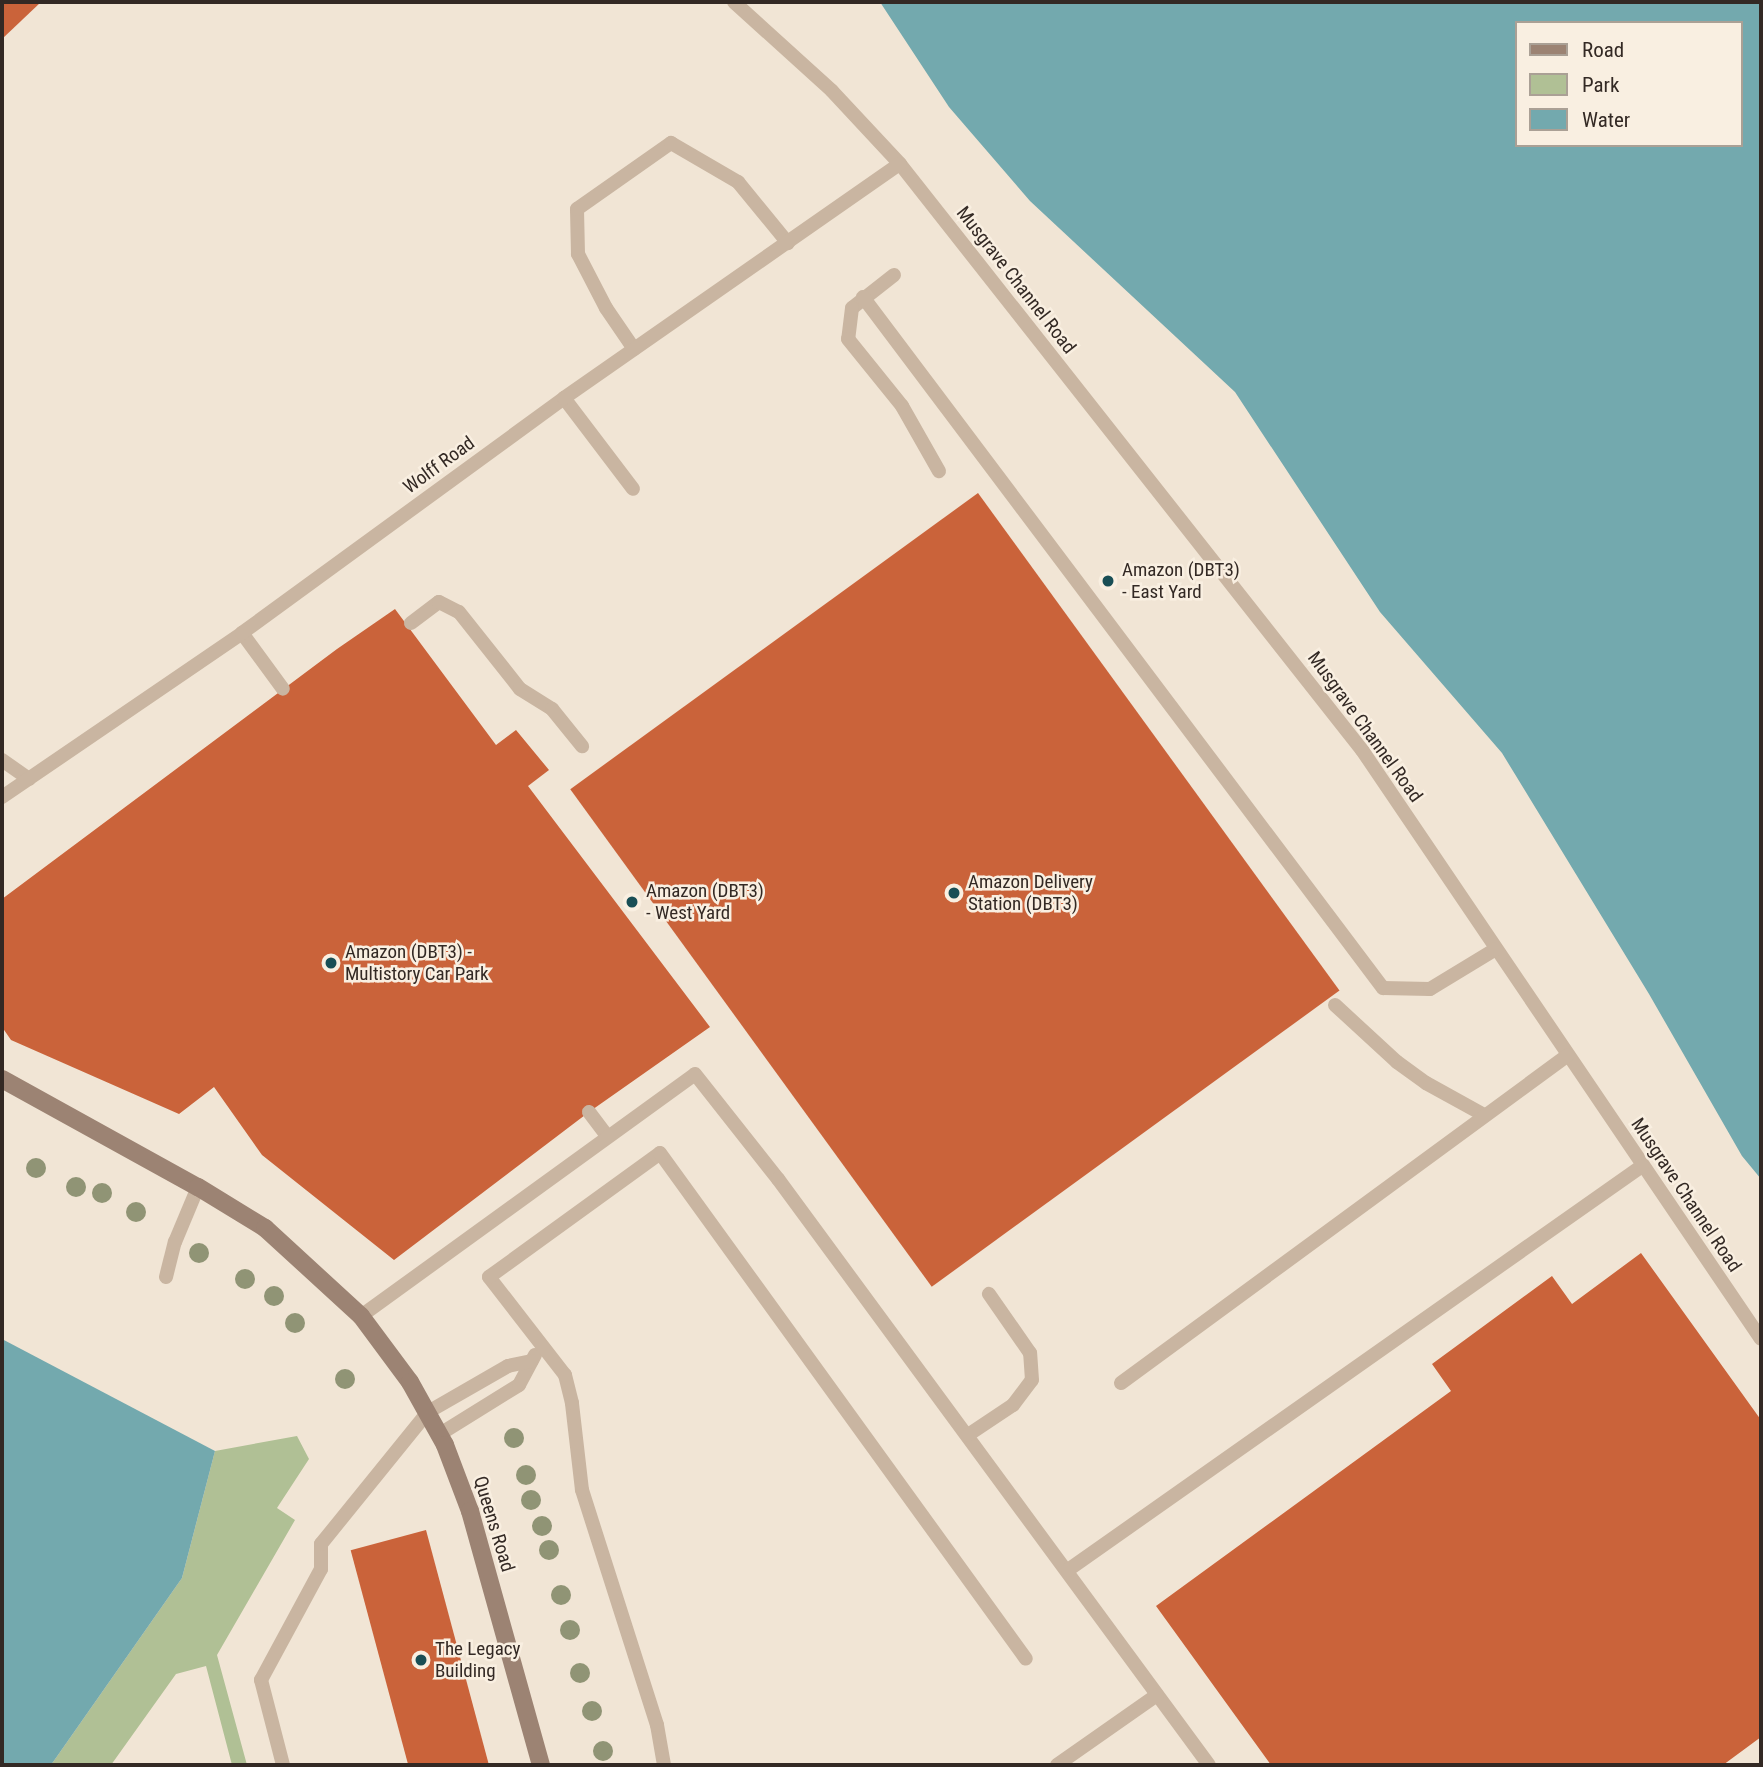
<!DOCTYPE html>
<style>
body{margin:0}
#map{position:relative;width:1763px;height:1767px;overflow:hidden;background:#f1e5d5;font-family:"Roboto Condensed",sans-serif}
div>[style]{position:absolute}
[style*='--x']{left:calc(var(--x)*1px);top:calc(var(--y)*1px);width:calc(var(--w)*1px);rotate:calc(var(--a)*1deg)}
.green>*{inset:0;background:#b0c095}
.water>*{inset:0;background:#73a9ae}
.building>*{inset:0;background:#ca633a;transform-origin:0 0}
.lane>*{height:14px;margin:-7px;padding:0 7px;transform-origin:7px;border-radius:7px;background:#c9b5a1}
.secondary>*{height:18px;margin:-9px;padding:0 9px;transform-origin:9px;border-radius:9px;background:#9c8373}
.trees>*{width:20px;height:20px;margin:-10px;border-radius:50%;background:#909475}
.dots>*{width:19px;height:19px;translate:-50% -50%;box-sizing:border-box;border:4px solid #f9efe1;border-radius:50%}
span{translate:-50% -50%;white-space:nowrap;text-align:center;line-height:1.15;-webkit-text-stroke:5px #f9efe1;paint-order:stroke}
.street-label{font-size:19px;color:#332924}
.poi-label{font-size:19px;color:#332924}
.left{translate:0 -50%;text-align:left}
.frame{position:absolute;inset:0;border:4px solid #332924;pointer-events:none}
.legend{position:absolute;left:1515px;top:21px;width:228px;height:126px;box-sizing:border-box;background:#f9efe1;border:2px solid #aaa095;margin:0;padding:9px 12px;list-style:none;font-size:21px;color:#332924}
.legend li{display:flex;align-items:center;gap:14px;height:35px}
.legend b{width:35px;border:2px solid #aaa095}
</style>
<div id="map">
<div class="green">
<div style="clip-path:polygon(297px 1436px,309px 1459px,277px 1508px,295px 1520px,217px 1655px,247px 1765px,232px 1765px,206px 1666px,176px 1674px,111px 1765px,51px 1765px,182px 1578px,215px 1451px)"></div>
</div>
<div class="water">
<div style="clip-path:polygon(evenodd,880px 2px,1761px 2px,1761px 1179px,1742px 1156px,1649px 994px,1502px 753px,1380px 612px,1235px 392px,1030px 201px,949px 107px,880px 2px,1516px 23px,1740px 23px,1740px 145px,1516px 145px,1516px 23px)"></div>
<div style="clip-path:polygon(2px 1339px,215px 1451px,182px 1578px,51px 1765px,2px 1765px)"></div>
</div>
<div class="building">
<div style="clip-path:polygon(2px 2px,41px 2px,2px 39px)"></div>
<div style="left:978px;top:493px;width:615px;height:504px;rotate:54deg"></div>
<div style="clip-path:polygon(395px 609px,496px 745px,516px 730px,549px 770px,528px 786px,710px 1027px,589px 1112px,394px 1260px,262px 1155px,214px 1087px,179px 1114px,11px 1040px,2px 1027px,2px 899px,337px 649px)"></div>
<div style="clip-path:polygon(1641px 1253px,1761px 1420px,1761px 1737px,1723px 1765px,1271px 1765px,1156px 1606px,1451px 1391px,1432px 1364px,1552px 1276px,1572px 1304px)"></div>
<div style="left:426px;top:1530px;width:244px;height:78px;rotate:75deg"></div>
</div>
<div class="lane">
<div style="--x:734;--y:2;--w:132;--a:42.2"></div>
<div style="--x:832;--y:91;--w:100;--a:47"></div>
<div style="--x:900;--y:164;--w:746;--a:51.75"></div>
<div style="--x:1362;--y:750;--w:711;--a:55.89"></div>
<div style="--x:894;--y:275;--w:53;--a:141.8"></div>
<div style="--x:852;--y:308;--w:31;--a:97"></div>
<div style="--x:848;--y:339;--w:86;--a:51.1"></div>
<div style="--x:902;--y:406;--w:75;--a:60.4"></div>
<div style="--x:863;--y:297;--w:865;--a:53.04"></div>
<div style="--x:1383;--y:988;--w:47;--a:1.2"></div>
<div style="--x:1430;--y:989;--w:77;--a:-31.2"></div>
<div style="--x:634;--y:349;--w:50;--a:-124.3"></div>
<div style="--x:606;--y:308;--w:61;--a:-117.4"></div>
<div style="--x:578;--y:254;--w:45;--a:-91.3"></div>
<div style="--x:577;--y:209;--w:115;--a:-35.1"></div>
<div style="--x:671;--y:143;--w:78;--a:30.2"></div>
<div style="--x:738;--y:182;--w:79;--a:50.7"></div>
<div style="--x:564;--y:398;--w:114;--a:52.8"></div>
<div style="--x:411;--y:623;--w:35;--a:-37"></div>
<div style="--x:439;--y:602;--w:22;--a:27"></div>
<div style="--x:459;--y:612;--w:98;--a:51.6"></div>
<div style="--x:520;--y:689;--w:38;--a:32"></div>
<div style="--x:552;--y:709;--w:48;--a:51"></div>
<div style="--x:242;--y:633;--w:69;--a:53.8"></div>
<div style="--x:2;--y:760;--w:33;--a:35"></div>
<div style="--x:2;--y:797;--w:291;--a:-34.3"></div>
<div style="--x:242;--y:633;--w:399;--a:-36.1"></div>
<div style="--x:564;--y:398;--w:409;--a:-34.9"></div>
<div style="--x:1335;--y:1005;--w:84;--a:42.6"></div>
<div style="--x:1397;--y:1062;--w:36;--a:36"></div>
<div style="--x:1426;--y:1083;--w:66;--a:28.9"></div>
<div style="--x:589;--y:1112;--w:31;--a:53"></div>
<div style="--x:166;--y:1277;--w:36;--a:-76"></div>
<div style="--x:175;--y:1242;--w:60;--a:-67.3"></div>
<div style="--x:361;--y:1316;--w:412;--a:-35.9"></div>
<div style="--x:695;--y:1074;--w:134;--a:51.7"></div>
<div style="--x:778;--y:1179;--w:727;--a:53.67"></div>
<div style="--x:1121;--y:1383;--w:554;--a:-36.27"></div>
<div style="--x:440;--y:1434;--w:93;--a:-31.8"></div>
<div style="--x:519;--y:1385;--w:34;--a:-62"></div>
<div style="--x:968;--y:1435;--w:54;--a:-33.7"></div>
<div style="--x:1013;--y:1405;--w:31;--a:-53"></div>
<div style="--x:1032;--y:1380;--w:27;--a:-94"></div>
<div style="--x:1030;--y:1353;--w:72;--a:-124.8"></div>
<div style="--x:1068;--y:1570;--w:702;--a:-35.14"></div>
<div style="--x:283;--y:1765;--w:88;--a:-104.5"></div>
<div style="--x:261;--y:1680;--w:126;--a:-61.6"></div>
<div style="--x:321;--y:1569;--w:25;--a:-90"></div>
<div style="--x:321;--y:1544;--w:170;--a:-51"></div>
<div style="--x:428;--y:1412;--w:92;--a:-29.9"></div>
<div style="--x:508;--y:1366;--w:24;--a:-12"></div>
<div style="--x:664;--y:1765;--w:41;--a:-99.9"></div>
<div style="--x:657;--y:1725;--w:247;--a:-107.7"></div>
<div style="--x:582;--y:1490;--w:88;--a:-96.6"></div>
<div style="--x:572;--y:1403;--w:29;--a:-104"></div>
<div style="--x:565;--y:1375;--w:124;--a:-127.8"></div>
<div style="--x:489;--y:1277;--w:211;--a:-35.9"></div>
<div style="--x:660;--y:1153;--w:624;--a:54.12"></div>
<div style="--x:1057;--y:1765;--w:122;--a:-35"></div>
</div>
<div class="secondary">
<div style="--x:2;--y:1079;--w:224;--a:28.9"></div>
<div style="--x:198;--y:1187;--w:79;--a:31.5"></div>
<div style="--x:265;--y:1228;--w:130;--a:42.5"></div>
<div style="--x:361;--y:1316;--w:82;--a:53.4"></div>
<div style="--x:410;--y:1382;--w:72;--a:60.9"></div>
<div style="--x:445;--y:1445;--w:71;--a:69.3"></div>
<div style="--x:470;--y:1511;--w:264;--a:74.4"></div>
</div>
<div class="trees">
<div style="left:36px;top:1168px"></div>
<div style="left:76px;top:1187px"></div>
<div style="left:102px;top:1193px"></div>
<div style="left:136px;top:1212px"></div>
<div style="left:199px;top:1253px"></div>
<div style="left:245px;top:1279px"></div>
<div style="left:274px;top:1296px"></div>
<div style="left:295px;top:1323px"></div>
<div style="left:345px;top:1379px"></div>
<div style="left:514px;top:1438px"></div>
<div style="left:526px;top:1475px"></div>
<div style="left:531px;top:1500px"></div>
<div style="left:542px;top:1526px"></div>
<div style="left:549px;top:1550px"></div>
<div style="left:561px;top:1595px"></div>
<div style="left:570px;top:1630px"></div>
<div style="left:580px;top:1673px"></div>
<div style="left:592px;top:1711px"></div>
<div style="left:603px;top:1751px"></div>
</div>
<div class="dots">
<div style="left:1108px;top:581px;background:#194e55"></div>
<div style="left:954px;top:893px;background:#194e55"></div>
<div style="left:632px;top:902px;background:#194e55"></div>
<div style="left:331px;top:963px;background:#194e55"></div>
<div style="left:421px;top:1660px;background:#194e55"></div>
</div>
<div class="street-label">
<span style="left:1016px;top:280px;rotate:52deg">Musgrave Channel Road</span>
<span style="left:439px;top:465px;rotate:-36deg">Wolff Road</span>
<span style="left:1365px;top:727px;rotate:54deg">Musgrave Channel Road</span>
<span style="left:1686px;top:1195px;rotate:56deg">Musgrave Channel Road</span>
<span style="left:494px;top:1524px;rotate:73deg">Queens Road</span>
</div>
<div class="poi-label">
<span class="left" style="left:1122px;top:581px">Amazon (DBT3)<br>- East Yard</span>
<span class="left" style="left:968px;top:893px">Amazon Delivery<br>Station (DBT3)</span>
<span class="left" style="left:646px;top:902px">Amazon (DBT3)<br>- West Yard</span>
<span class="left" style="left:345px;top:963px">Amazon (DBT3) -<br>Multistory Car Park</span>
<span class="left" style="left:435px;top:1660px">The Legacy<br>Building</span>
</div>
<div class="frame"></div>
<ul class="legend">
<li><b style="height:9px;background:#9c8373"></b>Road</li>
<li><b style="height:19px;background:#b0c095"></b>Park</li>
<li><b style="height:19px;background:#73a9ae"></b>Water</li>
</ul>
</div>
